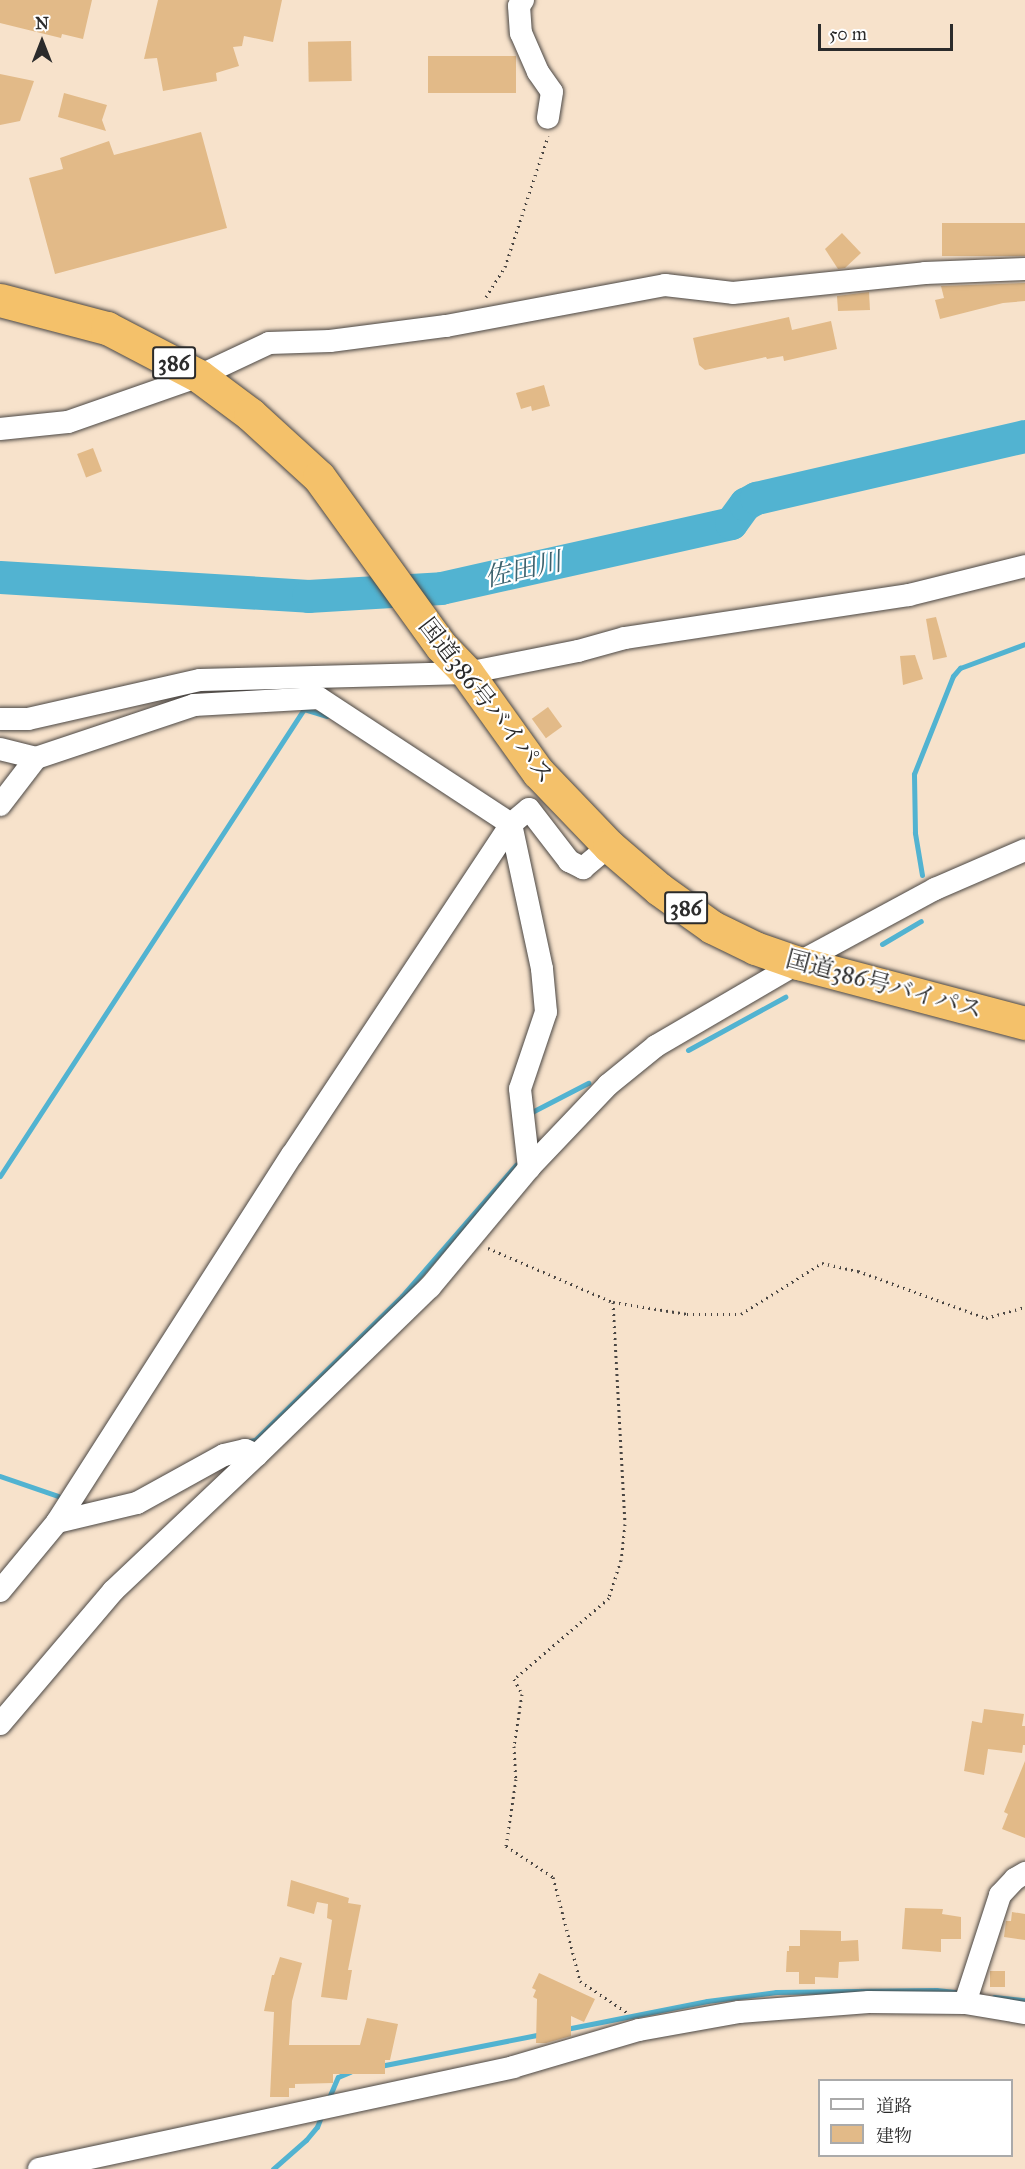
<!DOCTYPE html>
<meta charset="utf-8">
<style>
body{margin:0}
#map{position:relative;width:1025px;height:2169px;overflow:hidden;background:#f7e2cb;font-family:"IM FELL Great Primer","Noto Serif JP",serif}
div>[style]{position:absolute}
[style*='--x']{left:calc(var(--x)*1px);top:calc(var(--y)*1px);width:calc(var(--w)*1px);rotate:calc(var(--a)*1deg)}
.stream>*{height:5px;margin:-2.5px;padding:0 2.5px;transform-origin:2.5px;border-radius:2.5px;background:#52b3d1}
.river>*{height:33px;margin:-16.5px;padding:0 16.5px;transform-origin:16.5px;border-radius:16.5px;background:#52b3d1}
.building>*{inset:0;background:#e2ba88;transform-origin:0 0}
.path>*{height:3px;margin-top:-1.5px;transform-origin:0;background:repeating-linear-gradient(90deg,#4a4643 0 1.5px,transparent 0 6px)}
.roads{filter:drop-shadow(0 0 2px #4a4643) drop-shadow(0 0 2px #4a4643)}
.minor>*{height:22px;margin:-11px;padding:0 11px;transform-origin:11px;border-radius:11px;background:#fff}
.highway>*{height:33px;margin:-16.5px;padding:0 16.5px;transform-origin:16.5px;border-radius:16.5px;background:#f4c16a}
span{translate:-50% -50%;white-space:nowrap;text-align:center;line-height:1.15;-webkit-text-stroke:4.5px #fff;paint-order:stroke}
.shield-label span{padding:2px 4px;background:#fff;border:2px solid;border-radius:4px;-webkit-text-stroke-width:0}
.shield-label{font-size:22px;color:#2b2b2b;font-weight:700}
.street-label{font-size:24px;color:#2b2b2b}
.water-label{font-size:26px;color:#3b616d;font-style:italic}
.legend{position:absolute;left:818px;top:2079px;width:195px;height:78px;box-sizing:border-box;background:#fff;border:2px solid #aaa;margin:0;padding:8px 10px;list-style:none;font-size:18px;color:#2b2b2b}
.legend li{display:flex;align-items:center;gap:12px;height:30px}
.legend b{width:30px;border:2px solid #aaa}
.north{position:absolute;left:12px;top:12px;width:60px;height:60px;-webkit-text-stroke:4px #fff;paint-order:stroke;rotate:0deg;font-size:16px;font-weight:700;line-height:24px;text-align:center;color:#2b2b2b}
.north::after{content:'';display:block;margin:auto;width:21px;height:27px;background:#2b2b2b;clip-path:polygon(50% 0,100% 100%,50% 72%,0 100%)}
.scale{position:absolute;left:818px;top:24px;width:135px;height:27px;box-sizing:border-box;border:3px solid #2b2b2b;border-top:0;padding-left:8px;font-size:18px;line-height:21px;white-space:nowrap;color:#2b2b2b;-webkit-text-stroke:4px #fff;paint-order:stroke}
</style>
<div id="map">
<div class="stream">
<div style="--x:922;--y:875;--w:43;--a:-99.5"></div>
<div style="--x:915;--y:833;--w:59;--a:-91"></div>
<div style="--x:914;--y:774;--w:105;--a:-68.3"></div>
<div style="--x:953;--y:676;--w:11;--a:-49"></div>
<div style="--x:960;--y:668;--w:69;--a:-20.3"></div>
<div style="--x:882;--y:944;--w:45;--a:-30.5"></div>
<div style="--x:688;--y:1050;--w:111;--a:-28.7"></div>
<div style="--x:528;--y:1114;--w:68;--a:-27.3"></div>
<div style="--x:0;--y:1176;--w:557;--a:-56.94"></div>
<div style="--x:304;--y:709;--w:24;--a:17"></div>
<div style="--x:246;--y:1442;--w:9;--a:-13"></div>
<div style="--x:255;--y:1440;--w:206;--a:-44.4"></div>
<div style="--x:402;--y:1296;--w:174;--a:-49"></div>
<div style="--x:0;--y:1476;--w:61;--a:19"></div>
<div style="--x:994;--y:1997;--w:31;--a:6"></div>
<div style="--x:566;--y:2029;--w:144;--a:-11.2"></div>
<div style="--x:707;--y:2001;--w:70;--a:-7.4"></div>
<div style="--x:776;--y:1992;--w:160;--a:-0.7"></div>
<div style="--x:936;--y:1990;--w:19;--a:6"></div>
<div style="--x:380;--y:2066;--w:165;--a:-11.2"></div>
<div style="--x:328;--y:2100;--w:25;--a:-67"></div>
<div style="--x:338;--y:2077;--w:13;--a:-23"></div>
<div style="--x:273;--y:2169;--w:44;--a:-41.3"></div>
<div style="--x:306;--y:2140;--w:17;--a:-50"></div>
<div style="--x:317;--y:2127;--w:14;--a:-69"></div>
</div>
<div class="river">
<div style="--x:0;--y:577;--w:309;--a:3.5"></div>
<div style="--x:308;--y:596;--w:133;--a:-3.4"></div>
<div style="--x:441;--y:588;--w:297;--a:-12.6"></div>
<div style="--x:731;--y:523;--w:24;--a:-54"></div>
<div style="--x:745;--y:504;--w:13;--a:-29"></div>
<div style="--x:756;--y:498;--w:276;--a:-13"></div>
</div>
<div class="building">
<div style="clip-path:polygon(0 0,92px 0,83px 39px,62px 34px,61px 38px,0 23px)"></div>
<div style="clip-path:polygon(158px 0,282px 0,273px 42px,244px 36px,242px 46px,233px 47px,239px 66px,216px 73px,217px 81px,163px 91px,157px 58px,144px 59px)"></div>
<div style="left:351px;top:41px;width:40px;height:43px;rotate:89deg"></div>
<div style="left:428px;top:56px;width:88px;height:37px"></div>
<div style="clip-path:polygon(0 74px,34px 81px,20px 121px,0 125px)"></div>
<div style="clip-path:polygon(64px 93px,107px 105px,102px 120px,106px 131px,58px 117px)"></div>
<div style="clip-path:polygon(201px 132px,227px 228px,55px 274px,29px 178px,63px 169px,60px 158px,109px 141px,114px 155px)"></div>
<div style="left:1025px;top:223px;width:33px;height:83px;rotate:90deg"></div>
<div style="clip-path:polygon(842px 233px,861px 253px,845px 268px,838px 269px,825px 249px)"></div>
<div style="clip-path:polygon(1025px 283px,1025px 301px,1003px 303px,940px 319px,935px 300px,944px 298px,941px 286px)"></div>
<div style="clip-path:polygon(869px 292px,870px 310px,838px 311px,837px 296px)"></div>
<div style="clip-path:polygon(789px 317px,792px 330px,831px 321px,837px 349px,784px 361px,783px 356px,767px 359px,766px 357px,705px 370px,699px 365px,693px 338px)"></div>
<div style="clip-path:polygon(544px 385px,550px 406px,532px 411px,531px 406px,521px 409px,516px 393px)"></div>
<div style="left:93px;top:448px;width:25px;height:17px;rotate:69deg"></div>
<div style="clip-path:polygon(936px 617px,947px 657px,933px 660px,926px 619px)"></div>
<div style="clip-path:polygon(915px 655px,923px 679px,903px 685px,900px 656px)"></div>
<div style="left:548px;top:707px;width:24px;height:20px;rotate:54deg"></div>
<div style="clip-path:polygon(984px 1709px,1024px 1714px,1022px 1726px,1025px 1726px,1025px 1745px,1023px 1745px,1022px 1753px,988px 1749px,984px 1775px,964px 1771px,972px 1721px,982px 1723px)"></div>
<div style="clip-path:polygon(1025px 1761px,1025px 1838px,1002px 1829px,1008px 1814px,1004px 1812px)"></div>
<div style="clip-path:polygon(291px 1880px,349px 1898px,348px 1903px,361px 1905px,348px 1970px,352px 1970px,347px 2000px,321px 1997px,332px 1920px,327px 1918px,328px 1904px,317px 1902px,314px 1914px,287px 1906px)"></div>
<div style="clip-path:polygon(905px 1908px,943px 1909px,942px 1914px,961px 1917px,961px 1939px,941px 1939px,941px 1952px,902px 1949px)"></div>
<div style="clip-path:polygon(1012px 1912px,1025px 1914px,1025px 1940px,1004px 1937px,1006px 1921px,1011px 1921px)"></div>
<div style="clip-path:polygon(800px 1930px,841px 1931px,841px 1941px,858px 1940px,859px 1961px,839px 1962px,838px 1978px,815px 1977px,815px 1984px,799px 1984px,799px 1972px,786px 1972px,787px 1951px,789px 1951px,789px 1946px,800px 1946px)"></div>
<div style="clip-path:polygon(280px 1957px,302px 1963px,292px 2001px,289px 2045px,360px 2045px,367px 2018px,398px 2024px,390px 2060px,385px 2060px,385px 2074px,333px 2074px,333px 2083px,295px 2084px,295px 2088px,289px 2088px,289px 2097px,270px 2097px,274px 2012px,264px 2011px,272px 1975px,274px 1975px)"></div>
<div style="left:990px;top:1971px;width:15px;height:16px"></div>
<div style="clip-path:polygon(539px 1973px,595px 1999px,584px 2022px,571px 2016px,571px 2036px,546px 2043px,536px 2043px,537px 1999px,533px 1997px,536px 1990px,532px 1988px)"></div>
</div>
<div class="path">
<div style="--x:486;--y:297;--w:36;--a:-58"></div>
<div style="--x:505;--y:267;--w:138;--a:-71.8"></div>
<div style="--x:488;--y:1248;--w:136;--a:23.4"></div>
<div style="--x:613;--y:1302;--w:75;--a:9.2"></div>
<div style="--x:687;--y:1314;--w:54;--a:0"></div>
<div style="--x:741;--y:1314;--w:96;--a:-32.2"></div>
<div style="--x:822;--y:1263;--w:37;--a:13"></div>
<div style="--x:858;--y:1271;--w:136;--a:20.2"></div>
<div style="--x:986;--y:1318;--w:41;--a:-15.8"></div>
<div style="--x:613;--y:1302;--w:222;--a:86.9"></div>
<div style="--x:625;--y:1524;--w:36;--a:96"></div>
<div style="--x:621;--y:1560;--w:40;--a:108"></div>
<div style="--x:609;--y:1598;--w:125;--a:139.5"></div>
<div style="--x:514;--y:1679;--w:17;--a:62"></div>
<div style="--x:522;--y:1694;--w:53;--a:98.7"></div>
<div style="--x:514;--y:1746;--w:33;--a:87"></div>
<div style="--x:516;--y:1779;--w:68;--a:98.5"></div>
<div style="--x:506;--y:1846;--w:56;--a:33.4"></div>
<div style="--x:553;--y:1877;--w:107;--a:75.4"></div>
<div style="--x:580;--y:1981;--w:58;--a:33.7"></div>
</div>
<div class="roads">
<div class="minor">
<div style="--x:523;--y:0;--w:7;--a:124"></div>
<div style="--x:519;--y:6;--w:27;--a:86"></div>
<div style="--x:521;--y:33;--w:43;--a:66.4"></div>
<div style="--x:538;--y:72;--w:24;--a:55"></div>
<div style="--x:552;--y:92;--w:26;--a:99"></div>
<div style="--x:0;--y:429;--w:68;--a:-5.9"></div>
<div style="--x:68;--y:422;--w:139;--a:-19.3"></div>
<div style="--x:199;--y:376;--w:77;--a:-25.2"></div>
<div style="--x:269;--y:343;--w:61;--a:-1.9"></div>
<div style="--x:330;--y:341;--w:117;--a:-7.4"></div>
<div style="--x:446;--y:326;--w:223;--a:-10.6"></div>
<div style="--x:665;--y:285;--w:68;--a:6.7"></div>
<div style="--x:733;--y:293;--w:193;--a:-5.9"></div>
<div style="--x:925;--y:273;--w:100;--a:-2.3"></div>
<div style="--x:0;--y:719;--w:28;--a:0"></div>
<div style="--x:28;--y:719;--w:176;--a:-12.8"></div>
<div style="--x:200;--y:680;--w:267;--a:-1.5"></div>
<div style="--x:467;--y:673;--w:113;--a:-11.2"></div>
<div style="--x:578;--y:651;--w:49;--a:-15.5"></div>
<div style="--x:625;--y:638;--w:287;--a:-8.6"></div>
<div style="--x:909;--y:595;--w:120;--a:-14"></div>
<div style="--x:0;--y:749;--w:37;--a:14"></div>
<div style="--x:36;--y:758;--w:167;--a:-18.5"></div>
<div style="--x:194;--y:705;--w:125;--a:-3.2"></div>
<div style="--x:319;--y:698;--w:230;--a:33.3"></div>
<div style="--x:511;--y:824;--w:148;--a:77.9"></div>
<div style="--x:542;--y:969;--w:43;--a:84.7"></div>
<div style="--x:546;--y:1012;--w:81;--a:108.7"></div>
<div style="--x:520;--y:1089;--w:80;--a:83.5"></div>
<div style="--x:0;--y:805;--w:59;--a:-52.5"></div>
<div style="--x:57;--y:1522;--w:82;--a:-13.4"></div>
<div style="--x:137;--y:1503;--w:99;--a:-28.9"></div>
<div style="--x:224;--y:1455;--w:22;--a:-13"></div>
<div style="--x:245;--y:1450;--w:13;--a:23"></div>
<div style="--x:0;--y:1591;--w:89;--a:-50.4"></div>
<div style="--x:57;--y:1522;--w:436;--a:-57.4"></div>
<div style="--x:292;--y:1155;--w:397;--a:-56.5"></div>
<div style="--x:511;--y:824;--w:23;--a:-40"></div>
<div style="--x:529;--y:809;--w:66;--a:52.4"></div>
<div style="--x:569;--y:861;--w:16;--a:27"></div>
<div style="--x:583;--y:868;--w:34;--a:-40"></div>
<div style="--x:0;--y:1724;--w:175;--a:-49.6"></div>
<div style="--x:113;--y:1591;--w:198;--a:-43.4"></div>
<div style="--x:257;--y:1455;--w:241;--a:-44.2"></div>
<div style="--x:430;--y:1287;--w:155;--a:-50.2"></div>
<div style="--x:529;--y:1168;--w:115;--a:-46.4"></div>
<div style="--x:608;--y:1085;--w:62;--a:-39.1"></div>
<div style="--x:656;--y:1046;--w:164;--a:-30.3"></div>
<div style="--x:798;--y:963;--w:156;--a:-28.4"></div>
<div style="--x:935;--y:889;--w:98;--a:-23.4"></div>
<div style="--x:965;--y:2003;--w:114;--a:-72"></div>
<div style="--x:1000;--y:1895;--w:22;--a:-47"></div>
<div style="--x:1015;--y:1879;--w:12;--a:-31"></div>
<div style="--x:39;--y:2169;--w:485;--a:-12.1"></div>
<div style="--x:513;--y:2067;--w:131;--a:-16.4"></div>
<div style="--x:639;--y:2030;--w:102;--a:-10.2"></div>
<div style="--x:739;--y:2012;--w:130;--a:-4.4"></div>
<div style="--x:869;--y:2002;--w:96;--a:0.6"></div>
<div style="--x:965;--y:2003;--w:61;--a:9.5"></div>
</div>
<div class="highway">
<div style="--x:0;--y:300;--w:111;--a:14.7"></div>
<div style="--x:107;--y:328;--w:104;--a:27.6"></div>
<div style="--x:199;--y:376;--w:64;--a:36.7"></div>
<div style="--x:250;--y:414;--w:93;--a:42.4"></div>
<div style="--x:319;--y:477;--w:208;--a:54.2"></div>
<div style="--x:441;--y:646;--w:37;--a:46"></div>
<div style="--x:467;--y:673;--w:122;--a:54.4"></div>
<div style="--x:538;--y:772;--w:103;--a:46.2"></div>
<div style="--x:609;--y:846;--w:66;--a:40.7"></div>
<div style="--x:659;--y:889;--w:65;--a:35.6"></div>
<div style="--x:712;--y:927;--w:48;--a:26"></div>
<div style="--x:755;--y:948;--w:46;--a:19.2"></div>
<div style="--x:798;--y:963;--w:235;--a:14.8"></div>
</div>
</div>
<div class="shield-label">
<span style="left:174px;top:363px">386</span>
<span style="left:686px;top:908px">386</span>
</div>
<div class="street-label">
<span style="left:486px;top:701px;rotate:52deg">国道386号バイパス</span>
<span style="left:884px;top:985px;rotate:15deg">国道386号バイパス</span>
</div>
<div class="water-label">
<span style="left:523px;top:570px;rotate:-13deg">佐田川</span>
</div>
<ul class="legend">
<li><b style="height:8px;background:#fff"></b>道路</li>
<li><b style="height:16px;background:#e2ba88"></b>建物</li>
</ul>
<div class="north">N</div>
<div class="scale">50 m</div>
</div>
